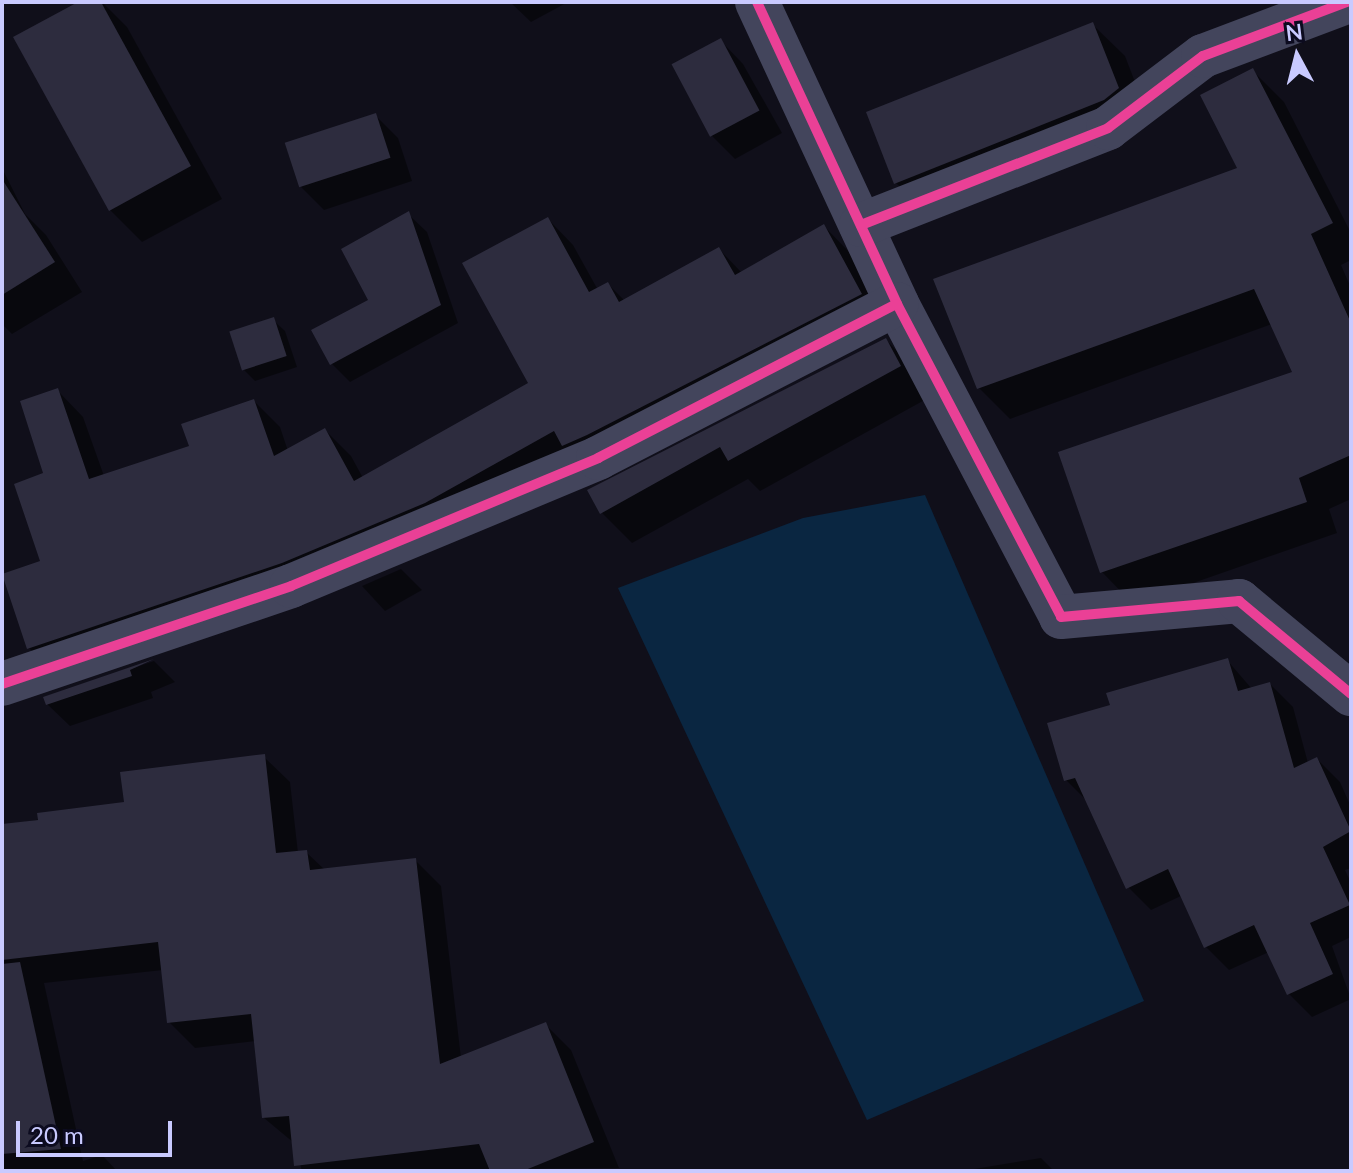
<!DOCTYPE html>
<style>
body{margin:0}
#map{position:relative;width:1353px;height:1173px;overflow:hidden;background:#100f1a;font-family:Lato,sans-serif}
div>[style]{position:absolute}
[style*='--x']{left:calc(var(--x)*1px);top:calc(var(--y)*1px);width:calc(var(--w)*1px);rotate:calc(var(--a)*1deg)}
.water>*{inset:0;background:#0a2641}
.shadow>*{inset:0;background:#0007}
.building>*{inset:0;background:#2d2c3e;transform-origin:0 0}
.street>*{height:44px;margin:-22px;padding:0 22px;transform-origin:22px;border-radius:22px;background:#43455c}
.cycleway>*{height:10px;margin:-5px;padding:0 5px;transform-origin:5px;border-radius:5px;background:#ea4096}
span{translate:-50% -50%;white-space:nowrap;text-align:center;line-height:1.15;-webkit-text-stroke:6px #0c0b1f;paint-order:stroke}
.frame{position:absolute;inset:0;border:4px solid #c9caff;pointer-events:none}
.north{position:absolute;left:1257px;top:16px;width:80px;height:80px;-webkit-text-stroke:6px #0c0b1f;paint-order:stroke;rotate:353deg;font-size:22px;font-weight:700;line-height:32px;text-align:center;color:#c9caff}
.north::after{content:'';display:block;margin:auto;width:28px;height:36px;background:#c9caff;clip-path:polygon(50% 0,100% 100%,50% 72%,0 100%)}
.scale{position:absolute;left:16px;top:1121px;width:156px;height:36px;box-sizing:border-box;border:4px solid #c9caff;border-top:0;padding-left:10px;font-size:24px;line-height:28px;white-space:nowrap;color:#c9caff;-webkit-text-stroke:6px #0c0b1f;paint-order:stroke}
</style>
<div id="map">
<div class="water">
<div style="clip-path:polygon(925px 495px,1144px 1001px,867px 1120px,618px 588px,803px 518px)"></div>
</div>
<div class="shadow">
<div style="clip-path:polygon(82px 2px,102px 2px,127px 27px,222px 199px,142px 242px,110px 210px)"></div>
<div style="clip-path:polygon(510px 2px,568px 2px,531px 22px)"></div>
<div style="clip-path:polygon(1092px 24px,1125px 56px,1150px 121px,928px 215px,896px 183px)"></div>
<div style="clip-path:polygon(721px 41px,743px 64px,782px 133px,735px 159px,712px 136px)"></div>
<div style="clip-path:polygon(1253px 71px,1284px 102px,1351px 233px,1351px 260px,1341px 265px,1351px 288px,1351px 499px,1329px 509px,1337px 533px,1133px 604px,1102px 572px,1061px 453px,1294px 373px,1272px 324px,1010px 419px,979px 388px,1240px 169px)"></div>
<div style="clip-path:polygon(375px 115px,398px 138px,412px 181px,324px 210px,301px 187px)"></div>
<div style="clip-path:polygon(2px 168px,25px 214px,46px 235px,82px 292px,12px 334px,2px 324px)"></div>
<div style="clip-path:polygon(408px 214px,427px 232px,458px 323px,350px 382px,332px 364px,314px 331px,371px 300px)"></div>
<div style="clip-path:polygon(548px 219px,573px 245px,598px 290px,608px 284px,625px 301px,719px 249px,742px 273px,824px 226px,849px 252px,887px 320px,55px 674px,29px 648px,43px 562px,46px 475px,58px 391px,83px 417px,104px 476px,191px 447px,254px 401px,280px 427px,288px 451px,325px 430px,351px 456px,363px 478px,530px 384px)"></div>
<div style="clip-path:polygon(273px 320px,285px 331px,297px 367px,255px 381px,244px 370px)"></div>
<div style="clip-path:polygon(886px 340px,916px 370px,930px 397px,760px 491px,748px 479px,632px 543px,601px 512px)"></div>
<div style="clip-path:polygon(401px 569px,422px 590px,385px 611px,362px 586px)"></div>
<div style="clip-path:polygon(1227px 660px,1252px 689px,1270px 684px,1293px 707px,1308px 763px,1317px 759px,1340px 782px,1351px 807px,1351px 868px,1345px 870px,1351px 883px,1351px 937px,1332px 946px,1351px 999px,1312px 1017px,1289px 994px,1269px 952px,1229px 970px,1206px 947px,1181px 896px,1151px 910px,1128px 887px,1089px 803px,1066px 780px,1112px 707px)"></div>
<div style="clip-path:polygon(154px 661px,175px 682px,151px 692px,153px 698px,70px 726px,47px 704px,45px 698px)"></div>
<div style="clip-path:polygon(264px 757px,290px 782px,298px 853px,306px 852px,325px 870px,415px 860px,441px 886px,461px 1058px,545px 1024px,571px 1050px,619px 1168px,302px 1171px,294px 1143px,264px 1118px,256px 1041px,195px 1048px,169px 1022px,163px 970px,44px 983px,83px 1161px,102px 1155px,117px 1171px,2px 1170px,2px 826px,126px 804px)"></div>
<div style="clip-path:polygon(1041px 1158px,1054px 1171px,962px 1171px)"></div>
</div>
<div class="building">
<div style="clip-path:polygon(78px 2px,101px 2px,191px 166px,109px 211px,13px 37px)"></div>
<div style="clip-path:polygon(1093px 22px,1119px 88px,1104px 100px,894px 184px,866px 112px)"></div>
<div style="left:721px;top:38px;width:82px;height:56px;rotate:62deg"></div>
<div style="clip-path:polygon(1253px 68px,1333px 223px,1311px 234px,1351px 323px,1351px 455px,1299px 478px,1307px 502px,1100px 573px,1058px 452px,1292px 372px,1254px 289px,977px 389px,933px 279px,1237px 168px,1200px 95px)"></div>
<div style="left:376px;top:113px;width:47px;height:96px;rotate:72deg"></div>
<div style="clip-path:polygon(2px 179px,55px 262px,2px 295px)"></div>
<div style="clip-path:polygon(409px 211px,441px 305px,330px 365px,311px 330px,368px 300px,341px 249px)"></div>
<div style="clip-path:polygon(548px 217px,589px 292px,608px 282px,619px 302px,719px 247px,735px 275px,824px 224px,862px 294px,587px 435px,562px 446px,554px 431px,425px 503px,282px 563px,27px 649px,2px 574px,40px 561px,14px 484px,43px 473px,20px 401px,58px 388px,89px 479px,189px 446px,181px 424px,254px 399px,274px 456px,325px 428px,354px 481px,528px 383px,462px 263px)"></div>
<div style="left:274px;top:317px;width:41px;height:47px;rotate:72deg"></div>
<div style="clip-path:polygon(886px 338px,901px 366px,728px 461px,720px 447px,600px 514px,587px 490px)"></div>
<div style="clip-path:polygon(1228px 658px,1238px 691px,1270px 682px,1294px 768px,1317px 757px,1351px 831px,1323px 847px,1350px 905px,1310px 923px,1333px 974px,1287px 995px,1254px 925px,1204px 948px,1168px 869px,1126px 889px,1075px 778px,1064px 781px,1047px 723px,1110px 705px,1106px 693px)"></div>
<div style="clip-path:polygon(154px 659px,130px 670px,132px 676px,46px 705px,43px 697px)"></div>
<div style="clip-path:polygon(265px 754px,276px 853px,307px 850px,310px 870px,416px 858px,440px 1064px,546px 1022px,594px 1142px,523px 1171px,490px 1171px,479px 1144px,294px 1166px,289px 1116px,262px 1118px,251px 1014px,167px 1023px,158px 942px,2px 960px,2px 824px,38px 820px,37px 813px,124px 802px,120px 772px)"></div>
<div style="clip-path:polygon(20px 962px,61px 1149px,2px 1154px,2px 964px)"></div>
</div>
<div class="street">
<div style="--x:757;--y:2;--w:333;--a:65.1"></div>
<div style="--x:897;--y:304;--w:353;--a:62.3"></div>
<div style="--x:1061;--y:617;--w:179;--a:-5.1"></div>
<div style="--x:1239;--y:601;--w:146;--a:39.7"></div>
<div style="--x:861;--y:225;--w:265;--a:-21.4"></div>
<div style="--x:1108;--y:128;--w:119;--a:-37.2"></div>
<div style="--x:1203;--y:56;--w:154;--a:-20.6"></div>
<div style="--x:2;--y:684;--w:305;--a:-18.7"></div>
<div style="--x:291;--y:586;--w:333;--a:-22.6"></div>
<div style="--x:598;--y:458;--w:336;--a:-27.3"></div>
</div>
<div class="cycleway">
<div style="--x:757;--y:2;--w:333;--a:65.1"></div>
<div style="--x:897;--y:304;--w:353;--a:62.3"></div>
<div style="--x:1061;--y:617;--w:179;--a:-5.1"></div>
<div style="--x:1239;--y:601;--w:146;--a:39.7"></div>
<div style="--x:861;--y:225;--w:265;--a:-21.4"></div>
<div style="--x:1108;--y:128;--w:119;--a:-37.2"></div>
<div style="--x:1203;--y:56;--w:154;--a:-20.6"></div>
<div style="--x:2;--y:684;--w:305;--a:-18.7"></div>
<div style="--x:291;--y:586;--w:333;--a:-22.6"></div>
<div style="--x:598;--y:458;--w:336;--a:-27.3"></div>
</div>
<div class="frame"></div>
<div class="north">N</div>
<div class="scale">20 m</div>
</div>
